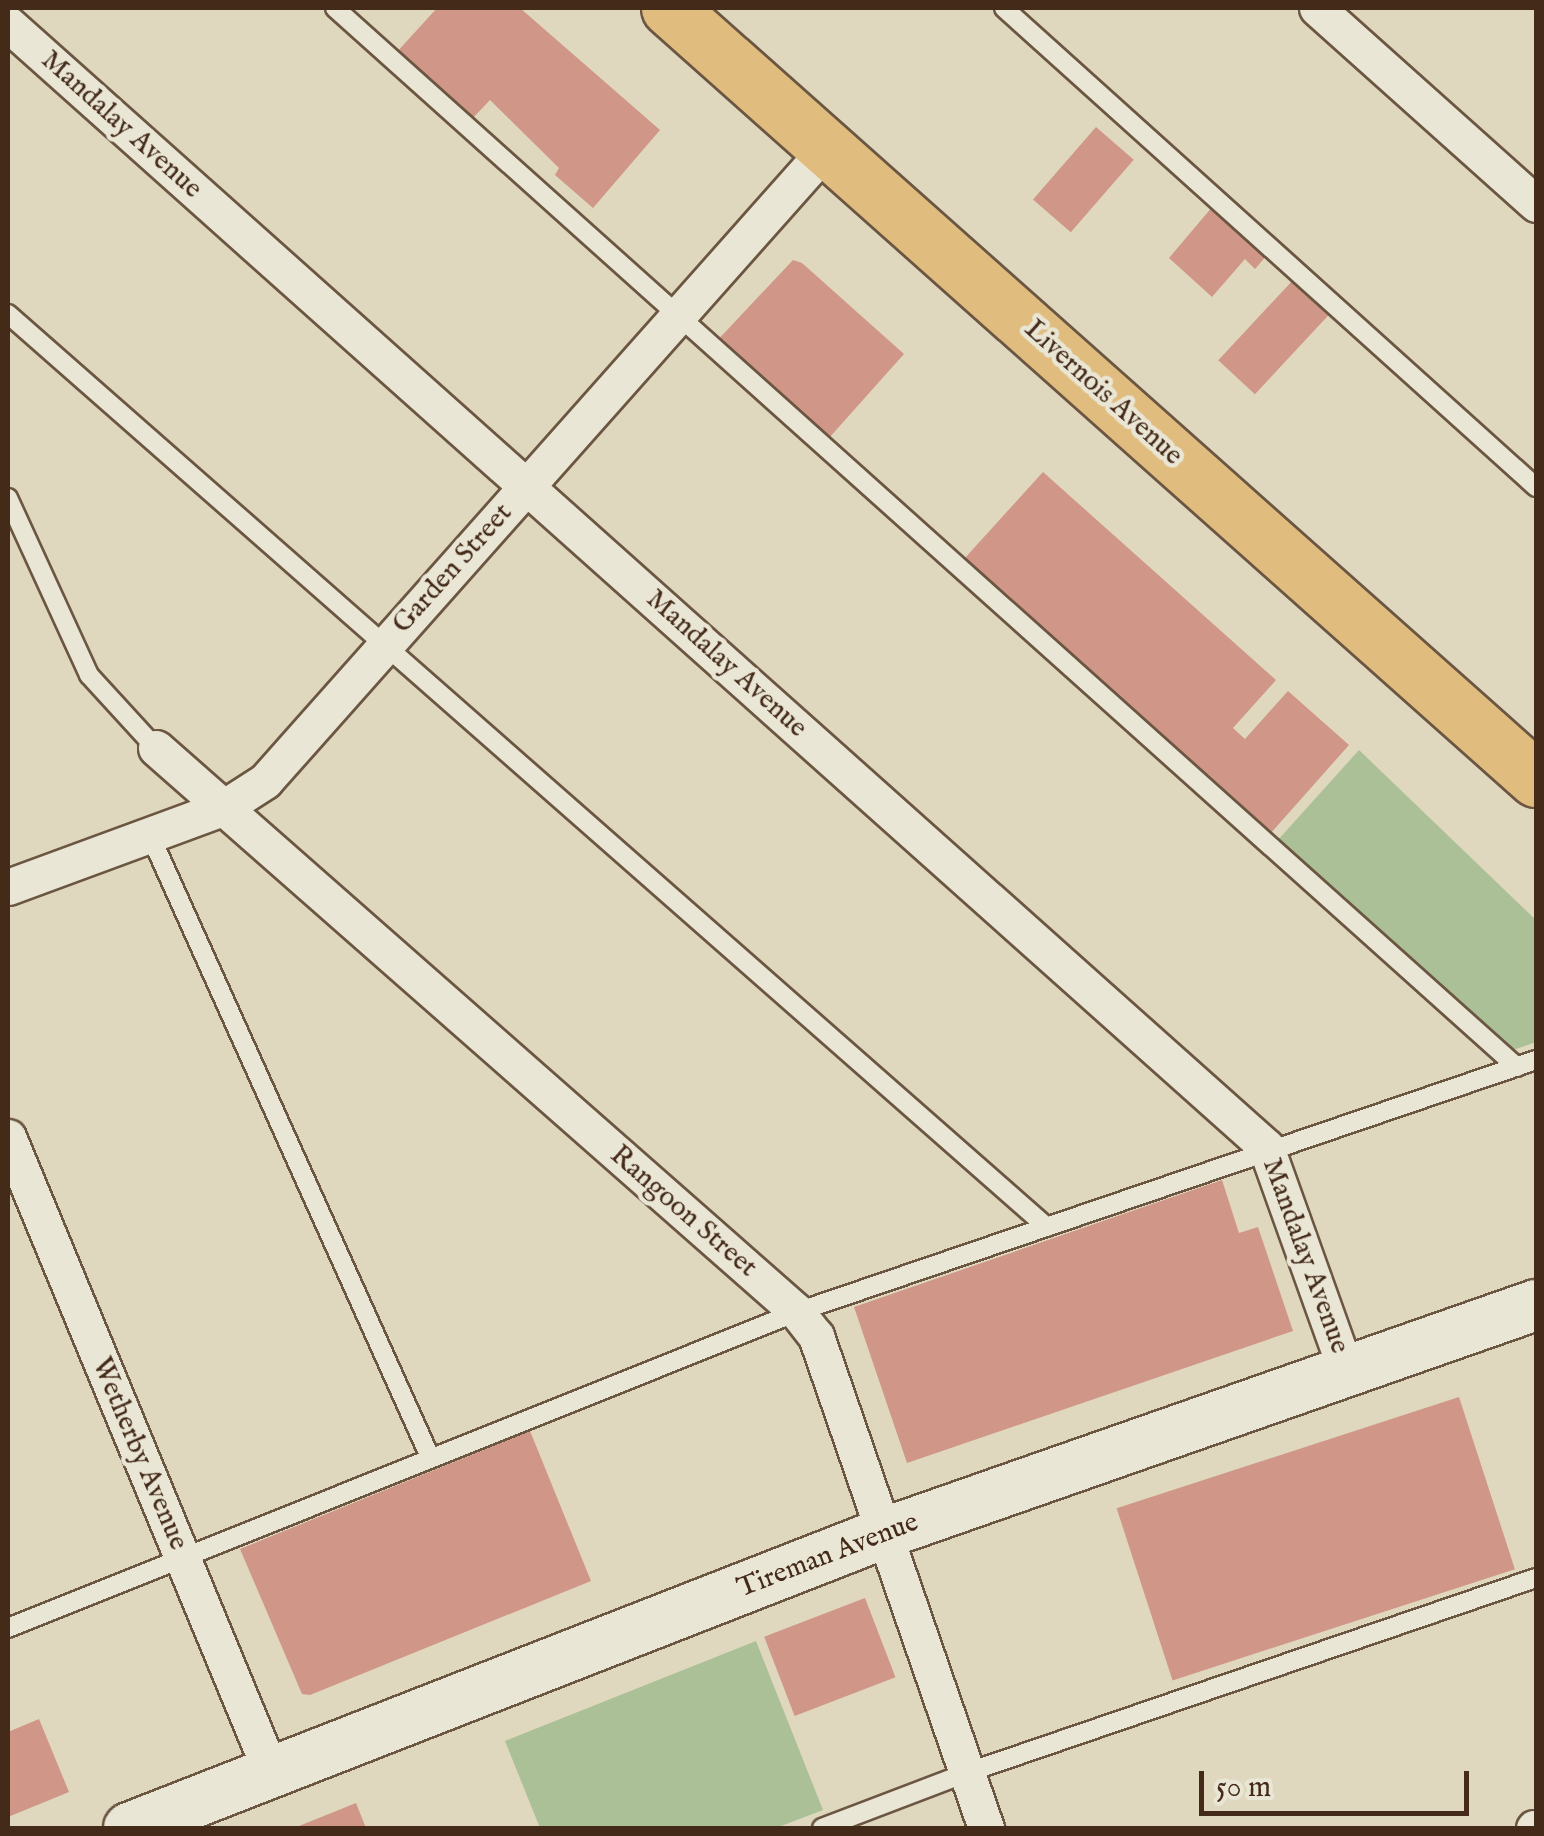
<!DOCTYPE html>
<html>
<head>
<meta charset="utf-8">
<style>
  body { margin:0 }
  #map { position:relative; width:1544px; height:1836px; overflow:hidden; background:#dfd8be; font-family:"IM FELL English",serif }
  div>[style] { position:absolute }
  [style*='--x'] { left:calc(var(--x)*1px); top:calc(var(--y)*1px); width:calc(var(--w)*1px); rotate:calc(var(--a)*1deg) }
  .green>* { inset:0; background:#abc096 }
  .building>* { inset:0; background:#d09687; transform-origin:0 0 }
  .roads { filter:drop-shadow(2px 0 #6b5642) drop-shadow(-2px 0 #6b5642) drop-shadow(0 2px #6b5642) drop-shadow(0 -2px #6b5642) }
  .lane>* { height:18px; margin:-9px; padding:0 9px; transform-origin:9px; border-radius:9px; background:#eae6d5 }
  .street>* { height:35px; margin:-17.5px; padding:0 17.5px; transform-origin:17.5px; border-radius:17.5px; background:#eae6d5 }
  .secondary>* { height:50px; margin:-25px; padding:0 25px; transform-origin:25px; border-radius:25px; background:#eae6d5 }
  .primary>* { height:55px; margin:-27.5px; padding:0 27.5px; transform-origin:27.5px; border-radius:27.5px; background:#e0bc7f }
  span { translate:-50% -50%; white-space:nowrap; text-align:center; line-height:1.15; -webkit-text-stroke:9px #eae6d5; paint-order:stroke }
  .street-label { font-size:28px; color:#442a19 }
  .frame { position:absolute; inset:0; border:10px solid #442a19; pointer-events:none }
  .scale { position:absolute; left:1199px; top:1771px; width:270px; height:45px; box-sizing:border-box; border:5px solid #442a19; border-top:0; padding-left:12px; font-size:30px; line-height:35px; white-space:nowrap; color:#442a19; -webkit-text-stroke:8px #eae6d5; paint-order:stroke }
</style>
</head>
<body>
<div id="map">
  <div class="green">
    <i style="clip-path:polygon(1359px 750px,1536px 920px,1536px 1042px,1513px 1050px,1277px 841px)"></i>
    <i style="clip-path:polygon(756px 1641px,823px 1810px,776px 1828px,540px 1828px,505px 1741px)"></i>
  </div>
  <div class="building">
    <i style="clip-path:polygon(437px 8px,520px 8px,660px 130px,593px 208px,555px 175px,559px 168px,490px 100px,471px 120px,396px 53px)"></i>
    <i style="left:1096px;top:127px;width:50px;height:96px;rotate:41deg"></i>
    <i style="clip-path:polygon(1213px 206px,1267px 255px,1255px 269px,1245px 259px,1212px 297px,1169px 258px)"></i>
    <i style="clip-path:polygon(793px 260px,802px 263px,904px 354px,829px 438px,714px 344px)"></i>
    <i style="left:1294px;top:279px;width:50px;height:111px;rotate:43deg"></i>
    <i style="clip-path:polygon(1043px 472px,1276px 680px,1233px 728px,1245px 739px,1288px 691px,1349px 745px,1270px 834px,964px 559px)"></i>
    <i style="clip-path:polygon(1222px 1180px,1239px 1233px,1258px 1227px,1293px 1331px,907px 1463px,854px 1307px)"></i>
    <i style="left:1459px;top:1397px;width:181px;height:360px;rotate:72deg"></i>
    <i style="clip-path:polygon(530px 1431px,591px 1581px,310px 1695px,302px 1694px,240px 1549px)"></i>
    <i style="left:865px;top:1598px;width:85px;height:108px;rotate:69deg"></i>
    <i style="clip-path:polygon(39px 1719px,69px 1792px,8px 1817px,8px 1732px)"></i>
    <i style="clip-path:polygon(356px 1803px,366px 1828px,294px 1828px)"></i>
  </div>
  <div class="roads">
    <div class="lane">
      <i style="--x:335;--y:8;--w:1587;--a:41.86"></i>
      <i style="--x:1004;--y:8;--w:716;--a:42"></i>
      <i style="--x:8;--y:314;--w:1383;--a:41.31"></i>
      <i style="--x:8;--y:498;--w:195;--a:65.4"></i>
      <i style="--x:89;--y:675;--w:99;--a:47.5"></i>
      <i style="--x:150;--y:835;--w:684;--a:65.76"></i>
      <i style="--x:8;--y:1628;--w:850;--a:-21.83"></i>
      <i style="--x:797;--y:1312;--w:781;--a:-18.83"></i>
      <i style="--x:822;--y:1828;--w:154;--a:-20.9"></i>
      <i style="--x:966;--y:1773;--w:602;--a:-18.89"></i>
    </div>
    <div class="street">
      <i style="--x:1317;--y:8;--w:294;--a:41.8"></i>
      <i style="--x:8;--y:24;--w:1686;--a:41.75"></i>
      <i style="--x:1266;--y:1147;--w:238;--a:70.3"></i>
      <i style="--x:156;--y:748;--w:854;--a:41.34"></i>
      <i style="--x:797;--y:1312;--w:31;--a:52"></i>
      <i style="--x:816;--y:1336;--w:521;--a:70.94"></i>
      <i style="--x:8;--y:887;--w:229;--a:-20.2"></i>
      <i style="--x:223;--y:808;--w:50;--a:-32.7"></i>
      <i style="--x:265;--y:781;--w:846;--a:-48.4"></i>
      <i style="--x:8;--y:1137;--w:687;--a:67.5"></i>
      <i style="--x:1534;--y:1828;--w:2;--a:0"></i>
    </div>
    <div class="secondary">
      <i style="--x:129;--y:1828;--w:808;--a:-21.33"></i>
      <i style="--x:882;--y:1534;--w:693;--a:-19.3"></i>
    </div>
    <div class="primary">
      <i style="--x:669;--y:8;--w:1160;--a:41.65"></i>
    </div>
  </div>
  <div class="street-label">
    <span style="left:121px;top:125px;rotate:42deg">Mandalay Avenue</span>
    <span style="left:1103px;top:393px;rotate:42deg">Livernois Avenue</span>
    <span style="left:453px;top:569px;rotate:-48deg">Garden Street</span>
    <span style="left:726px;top:664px;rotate:42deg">Mandalay Avenue</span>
    <span style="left:683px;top:1212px;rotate:41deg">Rangoon Street</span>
    <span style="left:1305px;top:1256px;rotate:70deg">Mandalay Avenue</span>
    <span style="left:139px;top:1454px;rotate:67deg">Wetherby Avenue</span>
    <span style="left:828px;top:1556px;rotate:-21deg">Tireman Avenue</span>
  </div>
  <div class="frame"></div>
  <div class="scale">50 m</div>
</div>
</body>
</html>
